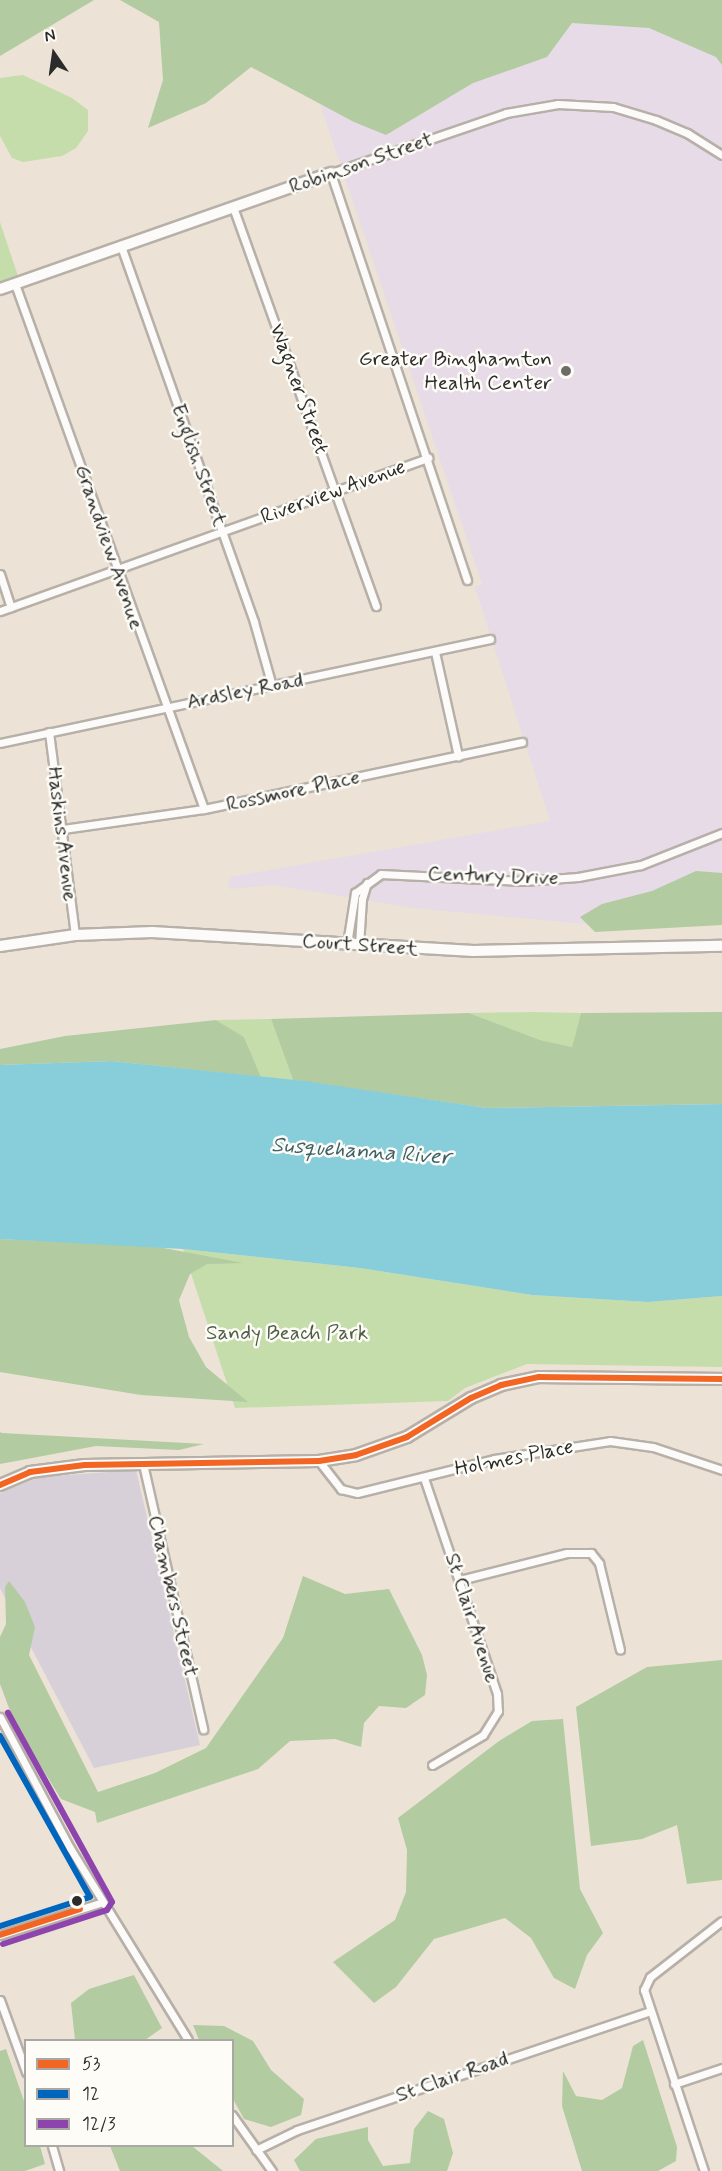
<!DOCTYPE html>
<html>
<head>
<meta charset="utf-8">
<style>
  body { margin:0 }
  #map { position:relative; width:722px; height:2171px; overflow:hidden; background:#ece3d6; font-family:Mynerve,sans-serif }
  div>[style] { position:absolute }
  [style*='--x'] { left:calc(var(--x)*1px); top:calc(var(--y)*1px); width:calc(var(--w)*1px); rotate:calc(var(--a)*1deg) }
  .built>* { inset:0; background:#e6dbe6 }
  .industrial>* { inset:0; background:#d7d0d8 }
  .green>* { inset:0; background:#c4ddab }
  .forest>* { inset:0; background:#b2cba0 }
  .water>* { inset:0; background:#88cdda }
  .roads { filter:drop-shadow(2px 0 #b6b0a8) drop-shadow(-2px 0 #b6b0a8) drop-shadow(0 2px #b6b0a8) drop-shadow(0 -2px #b6b0a8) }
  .street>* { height:7px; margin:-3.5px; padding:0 3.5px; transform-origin:3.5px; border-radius:3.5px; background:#fcfbf9 }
  .secondary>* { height:10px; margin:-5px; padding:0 5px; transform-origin:5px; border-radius:5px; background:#fcfbf9 }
  .primary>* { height:10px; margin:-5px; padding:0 5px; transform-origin:5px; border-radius:5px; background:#fcfbf9 }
  .bus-1>* { height:6px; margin:-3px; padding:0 3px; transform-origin:3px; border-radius:3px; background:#f26522 }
  .bus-2>* { height:6px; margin:-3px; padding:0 3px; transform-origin:3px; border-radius:3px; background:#0065bd }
  .bus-3>* { height:6px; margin:-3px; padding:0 3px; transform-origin:3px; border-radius:3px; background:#8e44ad }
  .dots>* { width:16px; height:16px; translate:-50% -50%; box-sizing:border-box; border:3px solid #fdfcf7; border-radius:50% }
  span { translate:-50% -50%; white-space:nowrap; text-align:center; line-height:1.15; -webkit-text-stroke:5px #fdfcf7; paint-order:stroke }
  .street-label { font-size:21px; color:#2b2b2b }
  .poi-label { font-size:21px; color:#2b2b2b }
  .right { translate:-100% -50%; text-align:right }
  .park-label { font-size:21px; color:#4f5f47 }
  .water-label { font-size:22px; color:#3c6169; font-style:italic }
  .legend { position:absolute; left:24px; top:2039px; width:210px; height:108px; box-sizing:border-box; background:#fdfcf7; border:2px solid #a9a8a5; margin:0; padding:8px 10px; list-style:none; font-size:18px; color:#2b2b2b }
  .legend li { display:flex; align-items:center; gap:12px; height:30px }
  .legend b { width:30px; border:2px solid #a9a8a5 }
  .north { position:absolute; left:24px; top:24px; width:60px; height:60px; -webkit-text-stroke:4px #fdfcf7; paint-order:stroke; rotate:347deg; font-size:16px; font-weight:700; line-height:24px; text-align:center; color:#2b2b2b }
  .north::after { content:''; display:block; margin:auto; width:21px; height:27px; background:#2b2b2b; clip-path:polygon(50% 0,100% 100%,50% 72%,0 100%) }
</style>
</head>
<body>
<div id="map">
  <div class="built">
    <i style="clip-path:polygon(285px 0,722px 0,722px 913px,586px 924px,413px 908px,273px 885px,229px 889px,229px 877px,550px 821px,475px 587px,482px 584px)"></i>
  </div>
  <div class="industrial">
    <i style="clip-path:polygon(136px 1470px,200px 1745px,94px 1768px,0 1588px,0 1493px,40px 1477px)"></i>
  </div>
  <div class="green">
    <i style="clip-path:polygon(23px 75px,72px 98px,88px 110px,88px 131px,76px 148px,62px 156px,23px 162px,12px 158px,0 136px,0 78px)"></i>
    <i style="clip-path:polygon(0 222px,20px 282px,0 289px)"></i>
    <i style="clip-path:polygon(532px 1012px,581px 1013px,572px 1047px,540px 1040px,469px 1013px)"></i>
    <i style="clip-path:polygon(271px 1019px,293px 1080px,261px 1077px,244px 1037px,216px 1020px)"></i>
    <i style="clip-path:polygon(183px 1249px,360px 1268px,532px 1295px,648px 1302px,722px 1296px,722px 1367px,527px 1364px,465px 1388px,448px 1401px,235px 1408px)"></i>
  </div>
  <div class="forest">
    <i style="clip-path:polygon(0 0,94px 0,0 56px)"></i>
    <i style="clip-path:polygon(120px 0,722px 0,722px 65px,716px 57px,649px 28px,572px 23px,547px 57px,473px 83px,386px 135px,354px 122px,251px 67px,206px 103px,148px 128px,163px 80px,159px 22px)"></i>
    <i style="clip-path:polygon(696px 871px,722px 873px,722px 925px,595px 932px,580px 917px,602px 904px,652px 891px)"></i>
    <i style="clip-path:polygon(722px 1012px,722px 1104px,487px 1108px,293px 1080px,271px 1019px,469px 1013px,540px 1040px,572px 1047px,581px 1013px)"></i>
    <i style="clip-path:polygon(216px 1020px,244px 1037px,261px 1077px,112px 1061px,0 1065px,0 1049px,65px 1036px)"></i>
    <i style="clip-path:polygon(0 1239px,153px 1246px,243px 1263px,207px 1264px,190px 1274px,179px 1300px,189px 1337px,206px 1367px,248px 1402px,141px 1395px,0 1372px)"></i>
    <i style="clip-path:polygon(0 1432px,2px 1433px,204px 1444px,179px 1450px,96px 1446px,0 1464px)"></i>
    <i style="clip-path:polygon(303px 1576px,345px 1594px,389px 1589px,422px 1655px,427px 1675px,425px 1695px,406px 1708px,379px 1706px,364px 1723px,361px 1747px,335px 1739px,290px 1741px,258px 1769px,97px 1823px,95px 1812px,61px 1799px,15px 1724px,0 1684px,0 1637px,6px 1624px,5px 1587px,9px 1581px,25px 1602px,35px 1627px,29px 1655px,98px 1792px,155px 1773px,206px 1748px,283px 1638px)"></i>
    <i style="clip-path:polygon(722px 1660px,722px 1880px,687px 1884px,677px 1825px,642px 1839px,591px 1846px,576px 1707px,647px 1667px)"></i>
    <i style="clip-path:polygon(563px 1719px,580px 1889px,603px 1933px,587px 1955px,575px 1989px,554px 1978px,531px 1938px,505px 1918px,434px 1939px,396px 1987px,374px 2003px,333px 1962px,395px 1920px,406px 1892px,407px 1850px,398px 1818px,499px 1741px,532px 1721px)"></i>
    <i style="clip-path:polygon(134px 1975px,162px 2028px,145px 2040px,75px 2040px,71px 2003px,89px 1989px)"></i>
    <i style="clip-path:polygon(193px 2025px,224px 2026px,253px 2041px,271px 2070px,304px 2099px,301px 2115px,271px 2127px,244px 2119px,233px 2099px,232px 2040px,199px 2040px)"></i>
    <i style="clip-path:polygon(643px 2040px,677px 2147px,676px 2161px,658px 2171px,582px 2171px,562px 2106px,563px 2071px,576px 2096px,602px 2100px,622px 2088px,633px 2046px)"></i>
    <i style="clip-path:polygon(6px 2049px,25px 2104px,26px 2146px,40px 2146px,45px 2164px,25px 2171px,0 2171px,0 2051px)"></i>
    <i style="clip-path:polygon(428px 2111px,444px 2119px,453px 2153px,447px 2171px,300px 2171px,294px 2160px,316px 2139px,368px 2127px,368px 2140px,383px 2166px,410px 2163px,414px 2129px)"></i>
    <i style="clip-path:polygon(110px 2146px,192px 2146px,223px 2171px,120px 2171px)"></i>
  </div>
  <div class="water">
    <i style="clip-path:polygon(112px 1061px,305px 1081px,487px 1108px,722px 1104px,722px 1296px,648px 1302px,532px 1295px,360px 1268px,183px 1249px,0 1239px,0 1065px)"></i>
  </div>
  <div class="roads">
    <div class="street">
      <i style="--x:233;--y:207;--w:424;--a:70.3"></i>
      <i style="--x:121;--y:246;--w:399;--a:70.5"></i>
      <i style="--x:254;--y:622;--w:66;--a:74.3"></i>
      <i style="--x:15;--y:284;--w:558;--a:70.2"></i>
      <i style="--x:0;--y:574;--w:35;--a:72"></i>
      <i style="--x:467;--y:580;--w:429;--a:-108.5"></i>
      <i style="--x:331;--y:173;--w:185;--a:-18.9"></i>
      <i style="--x:506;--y:113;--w:53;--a:-9.8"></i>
      <i style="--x:558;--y:104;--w:55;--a:3.1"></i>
      <i style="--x:613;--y:107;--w:45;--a:16.8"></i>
      <i style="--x:656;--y:120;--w:34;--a:23"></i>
      <i style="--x:687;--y:133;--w:41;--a:32.2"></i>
      <i style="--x:0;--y:611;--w:455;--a:-19.7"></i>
      <i style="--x:435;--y:652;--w:107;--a:77.5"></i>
      <i style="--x:49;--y:732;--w:205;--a:82.7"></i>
      <i style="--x:0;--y:743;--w:501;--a:-11.98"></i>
      <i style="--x:63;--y:829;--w:142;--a:-8.1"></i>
      <i style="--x:204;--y:809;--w:325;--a:-11.9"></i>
      <i style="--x:347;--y:944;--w:52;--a:-81.1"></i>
      <i style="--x:355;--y:893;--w:32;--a:-36"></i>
      <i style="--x:381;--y:874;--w:142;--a:2.8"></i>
      <i style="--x:523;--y:881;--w:55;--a:-4.2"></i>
      <i style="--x:578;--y:877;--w:64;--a:-10.8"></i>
      <i style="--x:641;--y:865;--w:87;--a:-21.6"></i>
      <i style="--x:359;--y:945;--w:46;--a:-86.3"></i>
      <i style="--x:362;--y:899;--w:17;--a:-73"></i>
      <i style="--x:319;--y:1461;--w:36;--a:52"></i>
      <i style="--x:341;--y:1489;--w:16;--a:14"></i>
      <i style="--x:357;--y:1493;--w:141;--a:-13.9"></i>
      <i style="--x:494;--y:1459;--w:117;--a:-8.8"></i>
      <i style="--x:610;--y:1441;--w:43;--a:7.9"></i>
      <i style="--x:653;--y:1447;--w:73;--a:18.4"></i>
      <i style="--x:143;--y:1464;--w:272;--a:77.2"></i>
      <i style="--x:424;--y:1478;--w:228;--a:71.3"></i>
      <i style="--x:497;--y:1694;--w:17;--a:87"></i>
      <i style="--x:498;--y:1711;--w:28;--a:122"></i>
      <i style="--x:483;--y:1735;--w:59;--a:149.5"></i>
      <i style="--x:460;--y:1580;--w:110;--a:-14.2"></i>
      <i style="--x:567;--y:1553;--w:24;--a:0"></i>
      <i style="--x:591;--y:1553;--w:13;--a:51"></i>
      <i style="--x:599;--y:1563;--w:89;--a:76.4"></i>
      <i style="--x:0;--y:1717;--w:149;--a:61.9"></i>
      <i style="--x:70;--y:1848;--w:225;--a:58.4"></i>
      <i style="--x:0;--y:1935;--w:108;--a:-17.8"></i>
      <i style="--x:0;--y:2000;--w:77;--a:70.1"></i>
      <i style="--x:674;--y:2084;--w:51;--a:-18.4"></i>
      <i style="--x:232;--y:2115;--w:69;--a:54.5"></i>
      <i style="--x:52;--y:2146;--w:26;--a:74"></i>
      <i style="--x:256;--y:2150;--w:46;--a:-26"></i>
      <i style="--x:297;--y:2130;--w:373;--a:-18.6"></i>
      <i style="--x:704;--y:2171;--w:191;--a:-108.3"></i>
      <i style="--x:644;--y:1990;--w:14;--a:-65"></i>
      <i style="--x:650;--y:1977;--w:91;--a:-37.9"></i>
    </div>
    <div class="secondary">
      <i style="--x:0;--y:289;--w:351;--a:-19.3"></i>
    </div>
    <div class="primary">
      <i style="--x:0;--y:946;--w:76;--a:-8.3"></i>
      <i style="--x:75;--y:935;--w:77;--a:-2.2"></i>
      <i style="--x:152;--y:932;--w:322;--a:3.4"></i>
      <i style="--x:473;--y:951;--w:249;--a:-1.2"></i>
      <i style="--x:0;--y:1485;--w:33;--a:-23"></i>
      <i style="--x:30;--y:1472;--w:55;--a:-7.3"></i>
      <i style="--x:85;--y:1465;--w:234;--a:-1"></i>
      <i style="--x:319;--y:1461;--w:37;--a:-9"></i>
      <i style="--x:356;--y:1455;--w:54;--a:-19.4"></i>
      <i style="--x:407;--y:1437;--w:75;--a:-31.4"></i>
      <i style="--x:471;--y:1398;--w:33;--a:-23"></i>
      <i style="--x:501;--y:1385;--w:39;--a:-12"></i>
      <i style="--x:539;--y:1377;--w:183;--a:0.6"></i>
    </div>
  </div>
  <div class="bus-1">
    <i style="--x:0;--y:1485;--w:33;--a:-23"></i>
    <i style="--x:30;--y:1472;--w:55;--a:-7.3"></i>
    <i style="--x:85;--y:1465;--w:234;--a:-1"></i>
    <i style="--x:319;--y:1461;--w:37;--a:-9"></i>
    <i style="--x:356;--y:1455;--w:54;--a:-19.4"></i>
    <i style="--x:407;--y:1437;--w:75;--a:-31.4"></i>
    <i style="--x:471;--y:1398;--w:33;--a:-23"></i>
    <i style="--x:501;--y:1385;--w:39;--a:-12"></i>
    <i style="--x:539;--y:1377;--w:183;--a:0.6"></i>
    <i style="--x:0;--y:1935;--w:84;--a:-18"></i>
  </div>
  <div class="bus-2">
    <i style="--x:0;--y:1736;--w:184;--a:60.8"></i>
    <i style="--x:90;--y:1897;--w:95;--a:162.1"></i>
  </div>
  <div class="bus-3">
    <i style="--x:3;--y:1944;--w:109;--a:-18.1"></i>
    <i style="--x:107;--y:1910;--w:9;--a:-58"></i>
    <i style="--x:112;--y:1902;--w:216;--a:-118.8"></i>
  </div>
  <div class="dots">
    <i style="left:566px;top:371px;background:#6f6b67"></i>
    <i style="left:77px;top:1901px;background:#2b2b2b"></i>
  </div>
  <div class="street-label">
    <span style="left:361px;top:163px;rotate:-19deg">Robinson Street</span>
    <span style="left:299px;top:389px;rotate:70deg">Wagner Street</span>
    <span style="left:199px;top:465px;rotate:70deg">English Street</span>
    <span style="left:333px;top:492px;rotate:-20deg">Riverview Avenue</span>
    <span style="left:109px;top:547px;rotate:71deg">Grandview Avenue</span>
    <span style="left:245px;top:691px;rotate:-11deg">Ardsley Road</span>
    <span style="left:293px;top:791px;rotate:-12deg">Rossmore Place</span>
    <span style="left:62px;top:834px;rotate:83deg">Haskins Avenue</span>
    <span style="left:493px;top:876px;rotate:2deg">Century Drive</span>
    <span style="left:360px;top:945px;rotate:4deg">Court Street</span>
    <span style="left:514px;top:1458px;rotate:-11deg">Holmes Place</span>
    <span style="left:173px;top:1596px;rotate:77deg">Chambers Street</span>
    <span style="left:472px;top:1618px;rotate:72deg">St Clair Avenue</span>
    <span style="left:452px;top:2077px;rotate:-19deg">St Clair Road</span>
  </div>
  <div class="poi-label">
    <span class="right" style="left:552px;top:371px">Greater Binghamton<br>Health Center</span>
  </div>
  <div class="park-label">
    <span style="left:287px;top:1333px">Sandy Beach Park</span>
  </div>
  <div class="water-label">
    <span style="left:361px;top:1152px;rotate:4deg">Susquehanna River</span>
  </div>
  <ul class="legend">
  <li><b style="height:8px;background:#f26522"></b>53</li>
  <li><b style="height:8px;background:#0065bd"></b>12</li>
  <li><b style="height:8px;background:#8e44ad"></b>12/3</li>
  </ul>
  <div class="north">N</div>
</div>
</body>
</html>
